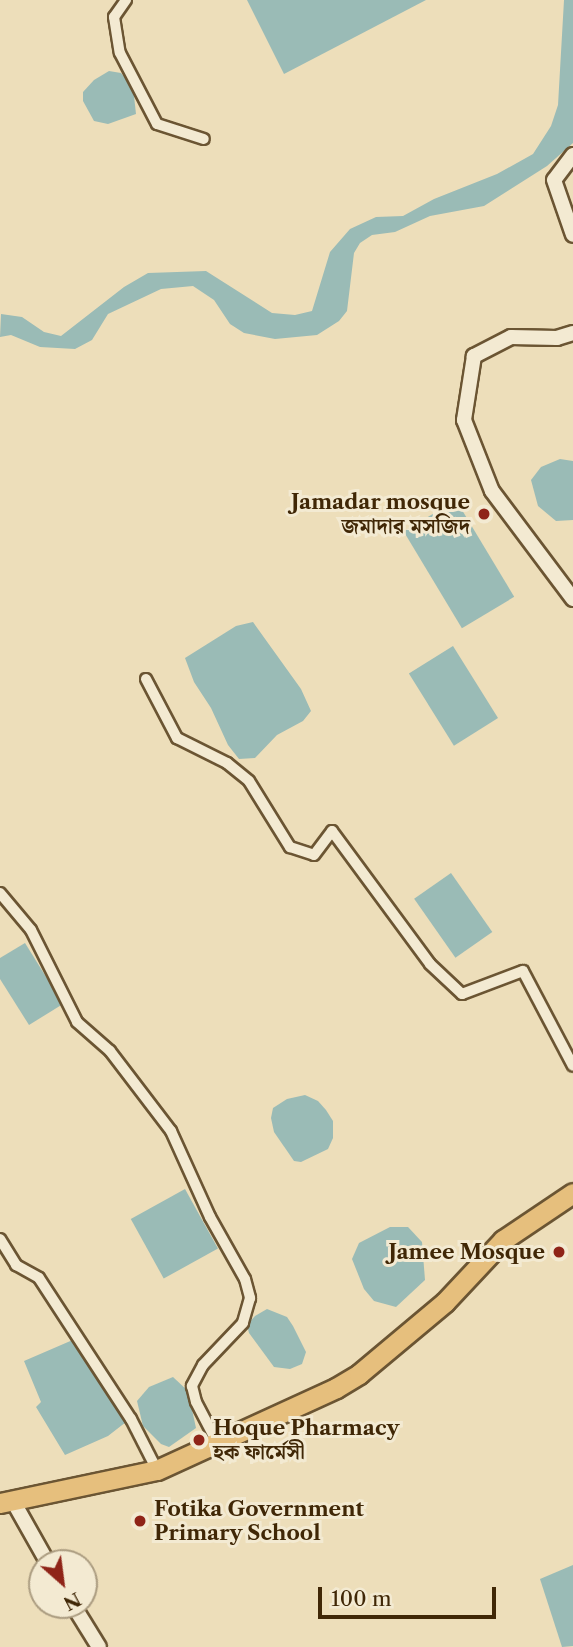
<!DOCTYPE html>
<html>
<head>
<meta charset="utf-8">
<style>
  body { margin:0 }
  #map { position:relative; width:573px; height:1647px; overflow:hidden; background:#eddeba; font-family:"Libre Caslon Text","Noto Serif Bengali",serif }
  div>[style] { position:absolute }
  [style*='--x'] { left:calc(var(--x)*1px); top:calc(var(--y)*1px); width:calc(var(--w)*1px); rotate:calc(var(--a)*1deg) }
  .water>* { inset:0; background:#9abbb6; transform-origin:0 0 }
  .roads { filter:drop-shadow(2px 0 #6b5533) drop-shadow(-2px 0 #6b5533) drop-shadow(0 2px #6b5533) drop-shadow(0 -2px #6b5533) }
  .street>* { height:10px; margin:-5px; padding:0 5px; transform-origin:5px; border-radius:5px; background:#f3ead2 }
  .secondary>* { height:14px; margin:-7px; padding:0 7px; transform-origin:7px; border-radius:7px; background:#f3ead2 }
  .highway>* { height:19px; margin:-9.5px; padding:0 9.5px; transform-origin:9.5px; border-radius:9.5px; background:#e6bf7d }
  .dots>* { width:19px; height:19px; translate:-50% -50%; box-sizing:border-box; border:4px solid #f3ead2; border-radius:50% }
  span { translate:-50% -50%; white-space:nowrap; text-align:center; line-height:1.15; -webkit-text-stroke:6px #f3ead2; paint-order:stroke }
  .poi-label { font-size:21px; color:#402706; font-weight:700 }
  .right { translate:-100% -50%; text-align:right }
  .left { translate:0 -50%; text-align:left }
  .north { position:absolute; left:28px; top:1549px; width:70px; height:70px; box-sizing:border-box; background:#f3ead2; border:2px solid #ab9c80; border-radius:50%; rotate:152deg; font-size:19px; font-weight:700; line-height:28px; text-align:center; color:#402706 }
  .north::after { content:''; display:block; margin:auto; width:24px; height:32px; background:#8f2418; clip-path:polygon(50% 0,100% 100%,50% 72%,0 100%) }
  .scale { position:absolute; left:318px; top:1587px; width:178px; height:32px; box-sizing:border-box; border:4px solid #402706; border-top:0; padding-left:9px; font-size:21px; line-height:24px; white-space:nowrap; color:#402706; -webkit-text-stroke:5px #f3ead2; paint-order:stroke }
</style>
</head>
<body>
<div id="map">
  <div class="water">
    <i style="clip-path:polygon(247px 0,426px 0,284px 74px)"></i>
    <i style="clip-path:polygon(564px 0,573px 0,573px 143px,547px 166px,484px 206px,430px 216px,395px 232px,372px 235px,360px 243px,354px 253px,347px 311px,339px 321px,317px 335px,275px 339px,244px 333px,230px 324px,214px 300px,193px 286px,161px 289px,108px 314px,92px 340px,75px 349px,40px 347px,11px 335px,0 337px,1px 314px,22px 317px,44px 332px,61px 336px,124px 287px,148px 273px,206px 271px,272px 313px,295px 315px,312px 311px,330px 252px,350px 229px,376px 217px,403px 216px,434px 199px,497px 174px,533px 154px,551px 126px,558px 105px)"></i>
    <i style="clip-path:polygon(109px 71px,121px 73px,133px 87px,136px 114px,108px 124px,94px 121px,83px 101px,83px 92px,94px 80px)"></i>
    <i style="clip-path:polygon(560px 459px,573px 461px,573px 520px,556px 521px,538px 506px,531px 480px,541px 467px)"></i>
    <i style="left:456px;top:500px;width:113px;height:61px;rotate:59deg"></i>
    <i style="clip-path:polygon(253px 622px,301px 689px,311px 711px,303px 721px,277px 735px,255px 758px,239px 759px,228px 745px,211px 708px,194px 682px,185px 658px,236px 626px)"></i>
    <i style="left:453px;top:646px;width:85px;height:52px;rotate:58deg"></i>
    <i style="left:451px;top:873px;width:72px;height:45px;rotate:55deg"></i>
    <i style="clip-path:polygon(25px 943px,63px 1004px,29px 1025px,0 979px,0 958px)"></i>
    <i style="clip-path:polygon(305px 1095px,318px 1101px,326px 1110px,333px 1121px,333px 1138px,328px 1149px,301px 1162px,294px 1161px,274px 1132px,271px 1118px,273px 1108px,287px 1099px)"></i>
    <i style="left:185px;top:1189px;width:68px;height:62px;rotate:61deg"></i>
    <i style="clip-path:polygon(390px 1227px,408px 1227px,422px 1242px,425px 1280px,396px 1307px,374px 1301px,364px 1289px,352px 1259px,359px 1243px)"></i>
    <i style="clip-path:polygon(267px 1309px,287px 1317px,293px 1326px,306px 1352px,302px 1364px,290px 1369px,274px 1367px,249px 1333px,247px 1325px,255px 1316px)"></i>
    <i style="clip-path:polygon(75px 1339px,126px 1422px,108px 1436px,65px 1455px,36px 1407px,41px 1402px,24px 1361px)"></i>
    <i style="clip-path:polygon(173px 1377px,188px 1391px,196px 1428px,169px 1447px,161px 1444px,143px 1426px,137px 1401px,149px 1387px)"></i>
    <i style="clip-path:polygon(573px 1565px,573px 1646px,562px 1647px,540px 1579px)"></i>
  </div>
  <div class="roads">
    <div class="street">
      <i style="--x:126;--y:0;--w:21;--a:125"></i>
      <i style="--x:114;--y:17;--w:36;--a:81"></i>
      <i style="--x:120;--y:53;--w:80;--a:62.5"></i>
      <i style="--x:157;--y:124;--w:49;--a:17.7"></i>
      <i style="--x:146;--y:679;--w:67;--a:62.3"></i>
      <i style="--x:177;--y:738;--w:56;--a:26.6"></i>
      <i style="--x:227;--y:763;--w:28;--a:39"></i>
      <i style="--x:249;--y:781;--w:78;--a:58.2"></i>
      <i style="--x:290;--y:847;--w:25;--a:18"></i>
      <i style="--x:314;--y:855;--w:30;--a:-53"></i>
      <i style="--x:332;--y:831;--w:165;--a:53.6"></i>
      <i style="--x:430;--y:964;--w:44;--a:43.2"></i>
      <i style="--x:462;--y:994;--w:65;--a:-20.7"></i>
      <i style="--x:523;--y:971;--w:107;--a:62.2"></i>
      <i style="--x:0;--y:893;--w:48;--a:50"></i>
      <i style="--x:31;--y:930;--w:103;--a:63.4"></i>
      <i style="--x:77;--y:1022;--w:44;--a:41.3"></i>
      <i style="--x:110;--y:1051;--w:101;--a:52.7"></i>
      <i style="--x:171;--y:1131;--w:94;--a:65.6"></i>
      <i style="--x:210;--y:1217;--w:71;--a:60.6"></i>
      <i style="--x:245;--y:1279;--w:20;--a:75"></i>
      <i style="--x:250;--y:1298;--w:26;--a:106"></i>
      <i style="--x:243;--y:1323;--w:58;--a:133.6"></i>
      <i style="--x:203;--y:1365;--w:24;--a:118"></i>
      <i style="--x:192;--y:1386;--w:16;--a:76"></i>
      <i style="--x:196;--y:1402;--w:47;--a:62.4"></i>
      <i style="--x:0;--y:1239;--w:31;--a:58"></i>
      <i style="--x:16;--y:1265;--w:26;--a:29"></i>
      <i style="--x:39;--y:1278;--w:168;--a:56.9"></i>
      <i style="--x:131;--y:1419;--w:57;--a:63"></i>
    </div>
    <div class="secondary">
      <i style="--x:573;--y:155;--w:31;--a:127"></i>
      <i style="--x:554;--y:180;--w:58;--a:70.9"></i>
      <i style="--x:573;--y:333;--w:17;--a:163"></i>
      <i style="--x:557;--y:338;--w:46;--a:-178.8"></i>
      <i style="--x:511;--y:337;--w:42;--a:152.8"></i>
      <i style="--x:474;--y:356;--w:65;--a:98.9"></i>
      <i style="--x:464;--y:420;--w:76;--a:68.5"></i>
      <i style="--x:492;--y:491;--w:135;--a:53.1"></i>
      <i style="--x:13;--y:1501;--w:71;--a:60.6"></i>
      <i style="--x:73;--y:1605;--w:49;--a:58.2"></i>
    </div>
    <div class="highway">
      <i style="--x:0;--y:1503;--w:160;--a:-11.9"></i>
      <i style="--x:157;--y:1470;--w:197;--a:-24.6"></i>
      <i style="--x:336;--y:1388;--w:27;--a:-31"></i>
      <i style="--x:359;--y:1374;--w:112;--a:-39.9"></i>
      <i style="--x:445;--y:1302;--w:85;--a:-46.9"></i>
      <i style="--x:503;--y:1240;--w:84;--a:-33.9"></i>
    </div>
  </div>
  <div class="dots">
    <i style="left:484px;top:514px;background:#8f2418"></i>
    <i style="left:559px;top:1252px;background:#8f2418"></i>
    <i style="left:199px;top:1440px;background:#8f2418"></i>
    <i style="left:140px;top:1521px;background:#8f2418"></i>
  </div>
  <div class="poi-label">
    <span class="right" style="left:470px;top:514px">Jamadar mosque<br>জমাদার মসজিদ</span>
    <span class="right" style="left:545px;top:1252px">Jamee Mosque</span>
    <span class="left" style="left:213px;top:1440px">Hoque Pharmacy<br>হক ফার্মেসী</span>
    <span class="left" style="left:154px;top:1521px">Fotika Government<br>Primary School</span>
  </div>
  <div class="north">N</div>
  <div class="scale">100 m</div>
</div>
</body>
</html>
